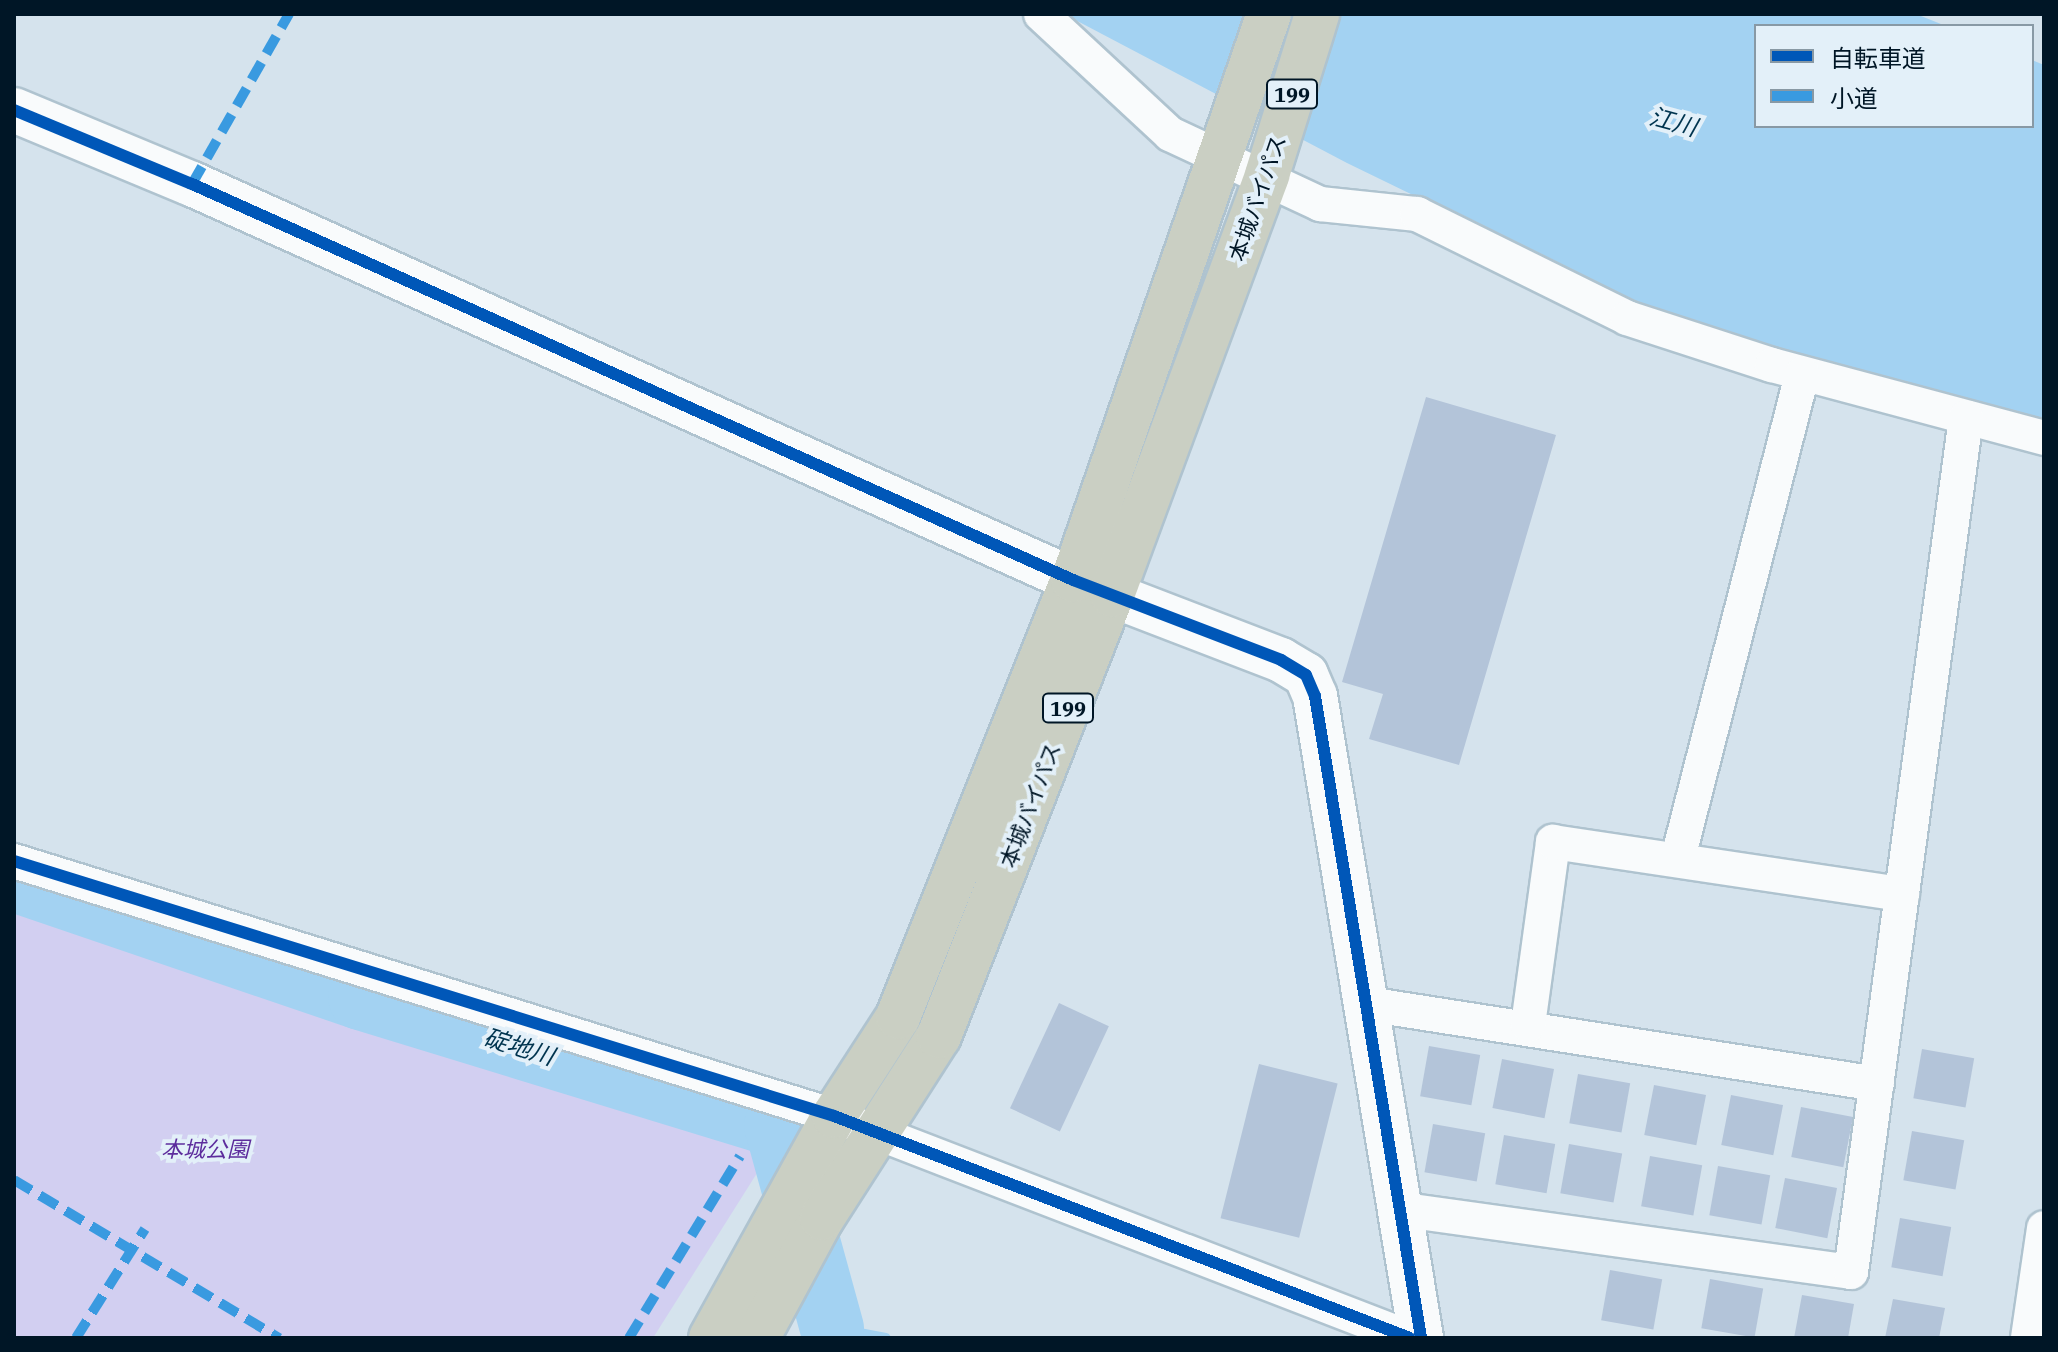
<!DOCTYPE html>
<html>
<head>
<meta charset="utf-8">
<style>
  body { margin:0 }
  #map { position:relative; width:2058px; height:1352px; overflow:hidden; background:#d5e3ed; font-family:"IBM Plex Serif","Noto Sans JP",serif }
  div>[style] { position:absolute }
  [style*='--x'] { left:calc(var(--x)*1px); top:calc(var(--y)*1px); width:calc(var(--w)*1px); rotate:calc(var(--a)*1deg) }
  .green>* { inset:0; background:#d2cff1 }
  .water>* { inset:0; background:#a3d2f2 }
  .stream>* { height:11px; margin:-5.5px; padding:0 5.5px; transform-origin:5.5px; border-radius:5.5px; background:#a3d2f2 }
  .river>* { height:64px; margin:-32px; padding:0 32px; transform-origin:32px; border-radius:32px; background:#a3d2f2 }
  .building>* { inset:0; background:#b3c4d9; transform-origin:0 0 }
  .roads { filter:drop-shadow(2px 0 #afc3cf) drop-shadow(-2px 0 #afc3cf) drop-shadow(0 2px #afc3cf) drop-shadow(0 -2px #afc3cf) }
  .street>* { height:34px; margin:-17px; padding:0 17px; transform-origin:17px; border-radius:17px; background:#f9fbfc }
  .secondary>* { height:44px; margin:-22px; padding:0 22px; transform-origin:22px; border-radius:22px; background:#f9fbfc }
  .highway>* { height:44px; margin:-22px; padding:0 22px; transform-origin:22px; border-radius:22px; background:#cacfc3 }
  .quiet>* { height:10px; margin-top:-5px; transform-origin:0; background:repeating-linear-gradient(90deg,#399ae0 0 20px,transparent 0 30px) }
  .cycleway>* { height:12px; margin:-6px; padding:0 6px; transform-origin:6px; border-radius:6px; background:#0057b8 }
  span { translate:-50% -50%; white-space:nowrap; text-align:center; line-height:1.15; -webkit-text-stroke:8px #e3f0f9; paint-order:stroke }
  .shield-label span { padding:2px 6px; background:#e3f0f9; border:2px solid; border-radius:6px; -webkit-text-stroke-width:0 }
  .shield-label { font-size:20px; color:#001626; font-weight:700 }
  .street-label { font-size:22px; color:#001626 }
  .park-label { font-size:22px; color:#5d2d9d; font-style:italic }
  .water-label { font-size:24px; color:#00344f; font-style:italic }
  .frame { position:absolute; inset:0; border:16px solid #001626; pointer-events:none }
  .legend { position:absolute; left:1754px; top:24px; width:280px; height:104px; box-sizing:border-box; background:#e3f0f9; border:2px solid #8899a5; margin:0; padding:10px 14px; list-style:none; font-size:24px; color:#001626 }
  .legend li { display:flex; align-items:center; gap:16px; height:40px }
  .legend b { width:40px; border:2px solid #8899a5 }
</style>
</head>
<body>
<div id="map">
  <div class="green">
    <i style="clip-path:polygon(14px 887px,757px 1129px,771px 1151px,653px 1338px,14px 1338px)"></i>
  </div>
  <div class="water">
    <i style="clip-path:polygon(1064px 14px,1916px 14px,1946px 26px,1756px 26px,1756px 126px,2032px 126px,2032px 60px,2044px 65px,2044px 420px,1666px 318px,1347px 163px)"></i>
  </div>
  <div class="stream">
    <i style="--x:832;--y:1328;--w:54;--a:10.7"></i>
  </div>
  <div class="river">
    <i style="--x:14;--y:880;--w:366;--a:18.8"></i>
    <i style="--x:360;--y:998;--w:435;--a:17"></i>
    <i style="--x:776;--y:1125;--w:211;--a:74.6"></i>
  </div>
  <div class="building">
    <i style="clip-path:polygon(1426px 397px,1556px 435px,1459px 765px,1369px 739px,1383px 694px,1342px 682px)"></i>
    <i style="left:1059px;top:1003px;width:55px;height:116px;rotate:25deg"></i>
    <i style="left:1429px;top:1046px;width:52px;height:51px;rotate:10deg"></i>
    <i style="left:1922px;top:1049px;width:53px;height:50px;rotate:10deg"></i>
    <i style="left:1502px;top:1059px;width:53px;height:50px;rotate:11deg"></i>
    <i style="left:1259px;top:1064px;width:81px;height:159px;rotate:14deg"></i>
    <i style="left:1578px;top:1074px;width:53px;height:50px;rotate:10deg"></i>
    <i style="left:1654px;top:1085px;width:53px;height:51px;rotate:11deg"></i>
    <i style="left:1731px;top:1095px;width:53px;height:51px;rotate:11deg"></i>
    <i style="left:1801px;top:1107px;width:53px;height:51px;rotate:11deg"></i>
    <i style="left:1433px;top:1124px;width:53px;height:49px;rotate:10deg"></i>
    <i style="left:1912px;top:1131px;width:53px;height:50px;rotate:10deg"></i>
    <i style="left:1504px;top:1135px;width:52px;height:50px;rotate:10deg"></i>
    <i style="left:1569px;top:1144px;width:54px;height:50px;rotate:10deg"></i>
    <i style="left:1650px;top:1156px;width:53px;height:51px;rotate:10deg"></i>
    <i style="left:1718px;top:1166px;width:53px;height:50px;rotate:10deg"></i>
    <i style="left:1785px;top:1178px;width:53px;height:51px;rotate:11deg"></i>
    <i style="left:1900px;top:1218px;width:52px;height:50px;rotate:10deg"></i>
    <i style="left:1610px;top:1270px;width:53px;height:51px;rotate:10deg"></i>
    <i style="left:1710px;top:1279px;width:54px;height:50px;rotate:10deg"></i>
    <i style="clip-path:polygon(1802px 1295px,1854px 1304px,1848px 1338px,1794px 1338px)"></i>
    <i style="clip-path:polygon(1893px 1299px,1945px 1308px,1939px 1338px,1885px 1338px)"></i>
  </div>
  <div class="roads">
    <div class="street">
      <i style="--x:1041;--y:14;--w:176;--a:42.9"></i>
      <i style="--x:1170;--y:134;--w:166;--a:25"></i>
      <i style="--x:1320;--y:204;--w:98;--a:5.9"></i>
      <i style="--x:1417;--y:214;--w:234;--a:26.3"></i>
      <i style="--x:1627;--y:318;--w:152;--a:18"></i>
      <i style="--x:1772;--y:365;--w:282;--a:15"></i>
      <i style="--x:1678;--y:858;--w:500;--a:-75.6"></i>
      <i style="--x:14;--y:861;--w:859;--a:17.27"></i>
      <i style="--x:834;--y:1116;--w:617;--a:21.08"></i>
      <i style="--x:1367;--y:1004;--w:516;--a:8.91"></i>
      <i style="--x:1528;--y:1025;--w:185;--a:-82.2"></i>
      <i style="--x:1553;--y:842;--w:353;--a:8.5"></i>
      <i style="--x:1397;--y:1209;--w:458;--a:7.9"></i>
      <i style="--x:1851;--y:1272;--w:862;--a:-82.33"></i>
      <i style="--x:2028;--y:1338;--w:111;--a:-81.7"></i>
    </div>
    <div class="secondary">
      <i style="--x:14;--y:110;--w:193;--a:22.6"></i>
      <i style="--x:192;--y:184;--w:966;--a:24.2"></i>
      <i style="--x:1073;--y:580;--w:223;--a:21"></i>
      <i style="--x:1281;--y:660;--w:29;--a:31"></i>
      <i style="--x:1306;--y:675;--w:23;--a:67"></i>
      <i style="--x:1315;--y:696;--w:651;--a:80.62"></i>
    </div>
    <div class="highway">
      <i style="--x:711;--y:1338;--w:254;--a:-61"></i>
      <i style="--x:834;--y:1116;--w:118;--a:-57.1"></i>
      <i style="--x:898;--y:1017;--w:471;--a:-68.2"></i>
      <i style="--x:1073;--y:580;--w:599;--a:-70.9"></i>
      <i style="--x:757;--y:1338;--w:136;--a:-61.6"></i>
      <i style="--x:822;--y:1218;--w:216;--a:-57.3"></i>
      <i style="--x:939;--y:1036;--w:474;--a:-68.6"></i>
      <i style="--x:1112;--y:595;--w:448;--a:-69.7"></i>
      <i style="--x:1267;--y:175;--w:169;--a:-72.7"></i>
    </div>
  </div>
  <div class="quiet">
    <i style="--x:192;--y:184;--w:196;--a:-60.3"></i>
    <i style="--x:14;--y:1180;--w:309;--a:30.8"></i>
    <i style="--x:76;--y:1338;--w:129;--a:-57.7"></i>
    <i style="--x:629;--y:1338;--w:213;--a:-58.6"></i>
  </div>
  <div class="cycleway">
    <i style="--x:14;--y:110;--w:193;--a:22.6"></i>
    <i style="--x:192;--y:184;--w:966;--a:24.2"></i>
    <i style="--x:1073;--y:580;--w:223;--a:21"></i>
    <i style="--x:1281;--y:660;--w:29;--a:31"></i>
    <i style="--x:1306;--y:675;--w:23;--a:67"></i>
    <i style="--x:1315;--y:696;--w:651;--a:80.62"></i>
    <i style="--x:14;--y:861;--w:859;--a:17.27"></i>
    <i style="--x:834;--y:1116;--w:617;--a:21.08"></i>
  </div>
  <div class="shield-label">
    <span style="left:1292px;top:94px">199</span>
    <span style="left:1068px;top:708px">199</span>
  </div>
  <div class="street-label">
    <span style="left:1257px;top:198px;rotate:-71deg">本城バイパス</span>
    <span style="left:1030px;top:805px;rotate:-69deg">本城バイパス</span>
  </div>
  <div class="park-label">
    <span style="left:205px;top:1149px">本城公園</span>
  </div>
  <div class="water-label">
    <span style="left:1673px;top:122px;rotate:15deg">江川</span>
    <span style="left:519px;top:1047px;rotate:17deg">碇地川</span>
  </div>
  <div class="frame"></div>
  <ul class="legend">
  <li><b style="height:10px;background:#0057b8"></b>自転車道</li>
  <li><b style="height:10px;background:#399ae0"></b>小道</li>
  </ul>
</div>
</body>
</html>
